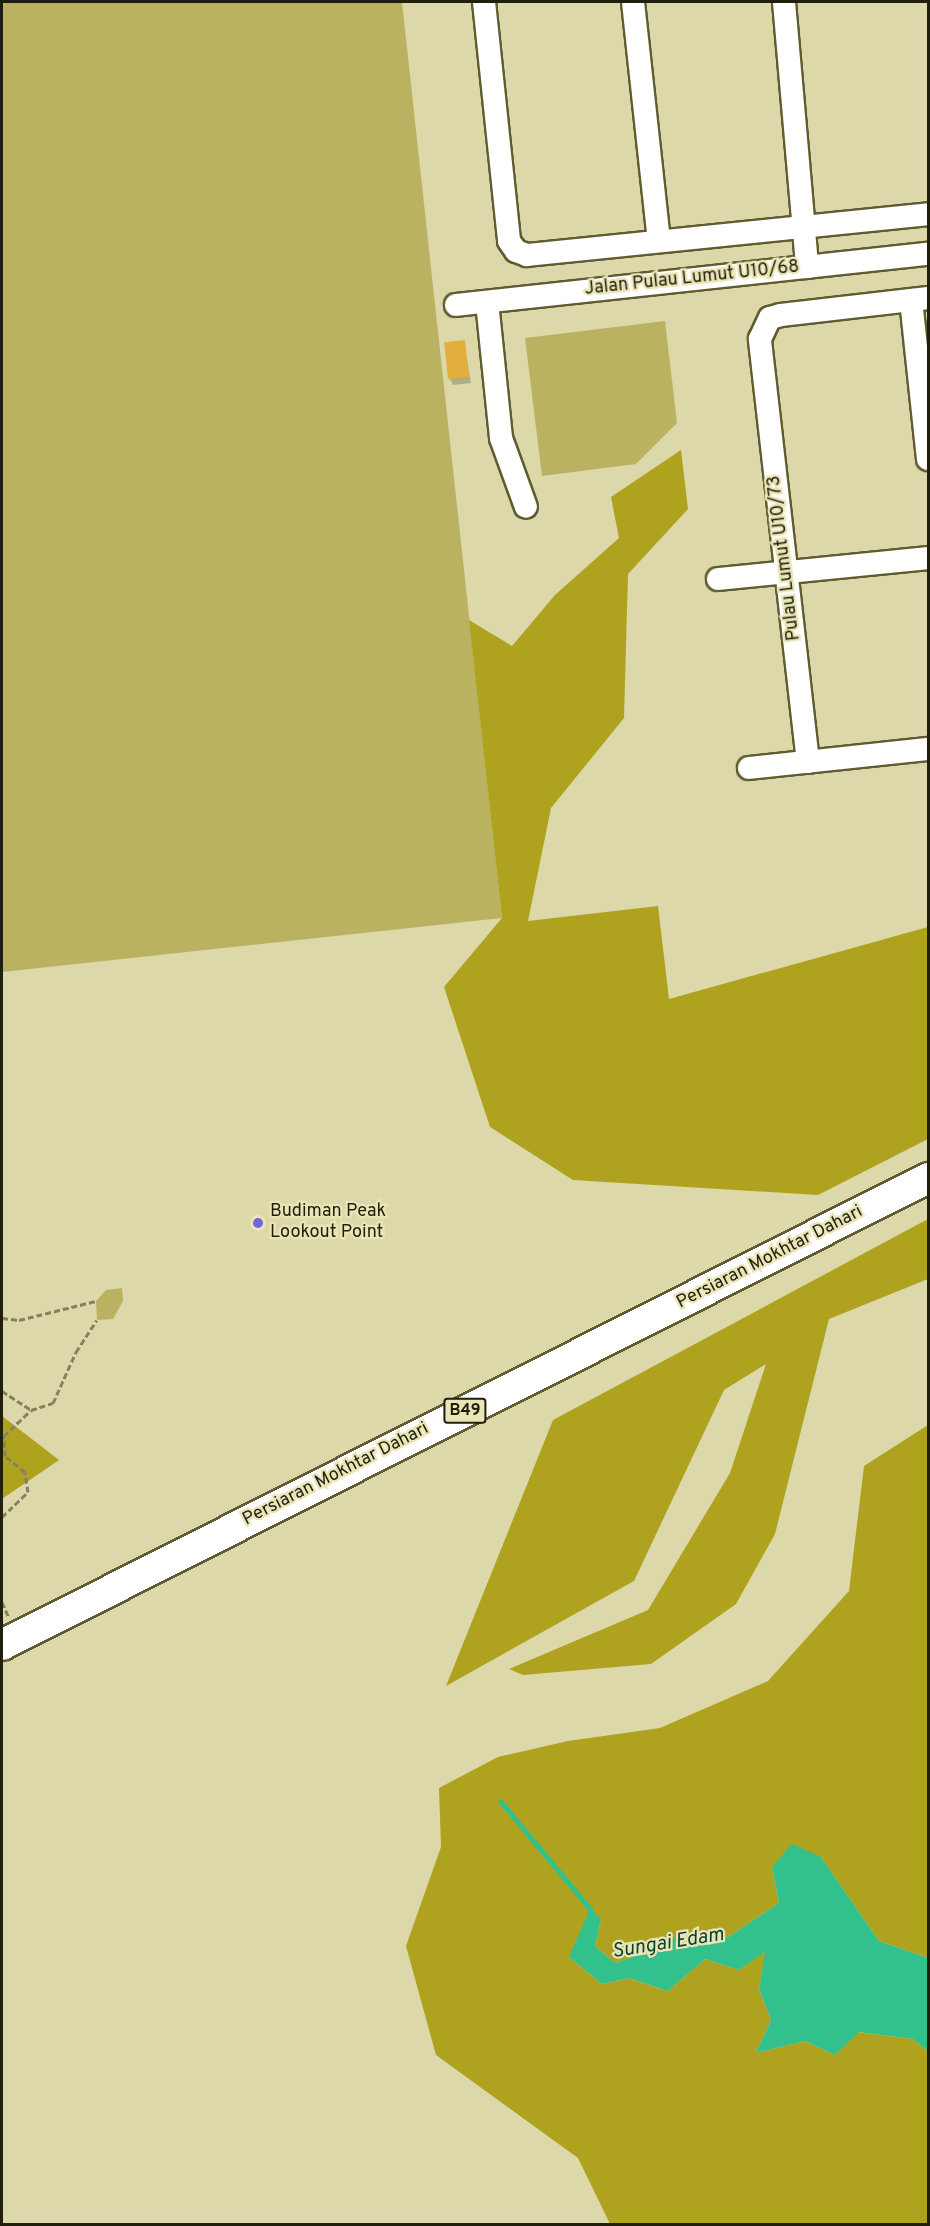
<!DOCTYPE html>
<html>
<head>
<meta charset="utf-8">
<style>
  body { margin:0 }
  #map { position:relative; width:930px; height:2226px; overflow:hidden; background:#dcd8a9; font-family:Overpass,sans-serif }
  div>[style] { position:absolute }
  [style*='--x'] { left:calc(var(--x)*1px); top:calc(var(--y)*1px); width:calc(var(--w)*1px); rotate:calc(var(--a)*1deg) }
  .green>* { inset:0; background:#bab260 }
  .forest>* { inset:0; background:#aea21e }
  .water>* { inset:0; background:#32c08c }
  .shadow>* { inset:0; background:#0003 }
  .stream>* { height:5px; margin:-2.5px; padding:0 2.5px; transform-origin:2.5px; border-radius:2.5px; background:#32c08c }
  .building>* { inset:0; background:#e3af3c; transform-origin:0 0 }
  .path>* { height:3px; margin-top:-1.5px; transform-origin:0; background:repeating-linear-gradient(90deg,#848160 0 6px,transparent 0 9px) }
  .roads { filter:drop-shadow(2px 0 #605b30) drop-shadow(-2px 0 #605b30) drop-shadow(0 2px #605b30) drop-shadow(0 -2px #605b30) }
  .minor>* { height:22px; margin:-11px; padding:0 11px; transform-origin:11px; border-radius:11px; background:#fff }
  .major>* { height:30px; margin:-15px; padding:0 15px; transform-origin:15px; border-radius:15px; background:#fff }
  .dots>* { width:16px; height:16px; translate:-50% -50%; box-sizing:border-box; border:3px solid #e9e5b6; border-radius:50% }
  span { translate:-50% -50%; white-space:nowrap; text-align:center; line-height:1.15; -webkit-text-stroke:4.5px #e9e5b6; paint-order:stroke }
  .shield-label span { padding:2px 4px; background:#e9e5b6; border:2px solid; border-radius:4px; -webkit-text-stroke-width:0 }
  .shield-label { font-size:16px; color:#201e0c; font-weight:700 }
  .street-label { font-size:18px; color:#201e0c }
  .poi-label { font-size:18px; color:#201e0c }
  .left { translate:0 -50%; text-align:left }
  .water-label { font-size:20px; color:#06412d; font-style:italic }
  .frame { position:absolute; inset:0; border:3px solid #201e0c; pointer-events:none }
</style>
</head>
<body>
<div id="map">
  <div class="green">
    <i style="clip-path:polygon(2px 2px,402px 2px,502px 918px,2px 972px)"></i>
    <i style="clip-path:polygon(665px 321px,677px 423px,636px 464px,542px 476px,525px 338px)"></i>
    <i style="clip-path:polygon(122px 1288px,123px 1301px,113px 1319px,97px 1320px,96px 1301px,106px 1290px)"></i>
  </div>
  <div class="forest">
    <i style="clip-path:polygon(681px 450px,688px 509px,628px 574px,624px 718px,551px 808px,528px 921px,658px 906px,669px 999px,928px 927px,928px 1139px,818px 1195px,573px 1180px,490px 1127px,444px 987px,502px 918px,469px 620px,512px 646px,555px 595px,619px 538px,611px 497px)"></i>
    <i style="clip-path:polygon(928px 1219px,928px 1279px,829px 1319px,775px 1534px,736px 1604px,651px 1664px,523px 1675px,509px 1669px,648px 1610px,730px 1473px,766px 1364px,724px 1390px,634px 1581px,446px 1686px,553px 1420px)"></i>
    <i style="clip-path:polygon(2px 1416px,59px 1460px,2px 1499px)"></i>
    <i style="clip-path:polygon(928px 1425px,928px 1958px,879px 1941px,821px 1857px,772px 1867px,779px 1903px,727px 1938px,662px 1938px,649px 1951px,615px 1963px,595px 1946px,601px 1919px,569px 1957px,602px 1984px,629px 1978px,668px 1991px,705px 1959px,739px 1970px,766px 1951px,759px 1989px,771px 2020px,756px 2053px,805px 2041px,835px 2055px,858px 2032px,913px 2039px,928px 2051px,928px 2224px,610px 2224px,578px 2158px,436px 2055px,406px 1946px,441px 1847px,439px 1788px,498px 1757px,568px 1741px,660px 1728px,768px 1681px,849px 1591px,864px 1466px)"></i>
  </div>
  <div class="water">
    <i style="clip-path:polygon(792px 1844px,821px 1857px,879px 1941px,928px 1958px,928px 2051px,913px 2039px,859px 2032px,835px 2055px,805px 2041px,756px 2053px,771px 2020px,759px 1989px,765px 1952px,739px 1970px,705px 1959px,668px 1991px,629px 1978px,602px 1984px,569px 1957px,590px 1909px,601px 1919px,595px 1946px,615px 1963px,649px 1951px,662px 1938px,727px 1938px,779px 1903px,772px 1867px)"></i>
  </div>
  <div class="shadow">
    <i style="clip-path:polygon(464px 342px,471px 383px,453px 385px,450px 379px)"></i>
  </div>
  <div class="stream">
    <i style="--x:501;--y:1802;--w:139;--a:50.2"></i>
    <i style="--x:590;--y:1909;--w:6;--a:99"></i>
  </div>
  <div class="building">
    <i style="left:465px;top:340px;width:37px;height:21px;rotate:84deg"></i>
  </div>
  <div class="path">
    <i style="--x:2;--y:1318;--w:17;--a:7"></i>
    <i style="--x:19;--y:1320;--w:79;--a:-13.9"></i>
    <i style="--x:2;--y:1391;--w:35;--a:33"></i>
    <i style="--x:31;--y:1410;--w:23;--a:-18"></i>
    <i style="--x:53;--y:1403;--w:56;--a:-65.7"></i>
    <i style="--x:76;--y:1352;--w:38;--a:-57"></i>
    <i style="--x:2;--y:1517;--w:36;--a:-44"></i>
    <i style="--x:28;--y:1492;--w:20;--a:-99"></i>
    <i style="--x:25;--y:1472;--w:26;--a:-141"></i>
    <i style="--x:5;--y:1456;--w:20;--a:-93"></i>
    <i style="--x:4;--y:1436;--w:37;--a:-44"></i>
    <i style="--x:2;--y:1602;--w:17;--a:66"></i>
  </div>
  <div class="roads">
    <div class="minor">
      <i style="--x:484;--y:2;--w:240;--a:84"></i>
      <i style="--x:509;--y:241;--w:12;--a:55"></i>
      <i style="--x:516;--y:251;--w:12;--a:20"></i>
      <i style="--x:527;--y:255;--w:403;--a:-5.8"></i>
      <i style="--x:633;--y:2;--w:240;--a:83.8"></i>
      <i style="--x:784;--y:2;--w:266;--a:85"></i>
      <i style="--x:911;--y:300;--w:160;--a:83.9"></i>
      <i style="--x:487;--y:302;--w:137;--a:84.1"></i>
      <i style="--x:501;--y:438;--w:73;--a:70.1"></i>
      <i style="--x:456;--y:305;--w:475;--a:-6.2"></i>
      <i style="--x:718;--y:579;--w:211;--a:-5.7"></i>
      <i style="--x:808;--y:762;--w:426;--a:-96.5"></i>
      <i style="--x:760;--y:339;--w:23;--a:-65"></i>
      <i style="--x:770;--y:318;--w:11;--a:-15"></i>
      <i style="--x:781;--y:315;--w:148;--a:-6.6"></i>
      <i style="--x:749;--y:768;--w:180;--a:-6.1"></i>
    </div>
    <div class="major">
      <i style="--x:2;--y:1645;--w:1037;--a:-26.76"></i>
    </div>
  </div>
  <div class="dots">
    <i style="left:258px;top:1223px;background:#7266e0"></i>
  </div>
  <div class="shield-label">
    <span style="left:465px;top:1411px">B49</span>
  </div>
  <div class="street-label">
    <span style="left:692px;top:279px;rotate:-6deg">Jalan Pulau Lumut U10/68</span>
    <span style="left:785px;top:558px;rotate:-97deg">Pulau Lumut U10/73</span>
    <span style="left:770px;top:1258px;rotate:-27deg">Persiaran Mokhtar Dahari</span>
    <span style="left:336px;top:1475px;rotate:-27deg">Persiaran Mokhtar Dahari</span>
  </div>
  <div class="poi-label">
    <span class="left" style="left:270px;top:1223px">Budiman Peak<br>Lookout Point</span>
  </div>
  <div class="water-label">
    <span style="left:668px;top:1944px;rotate:-9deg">Sungai Edam</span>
  </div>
  <div class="frame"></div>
</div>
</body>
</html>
